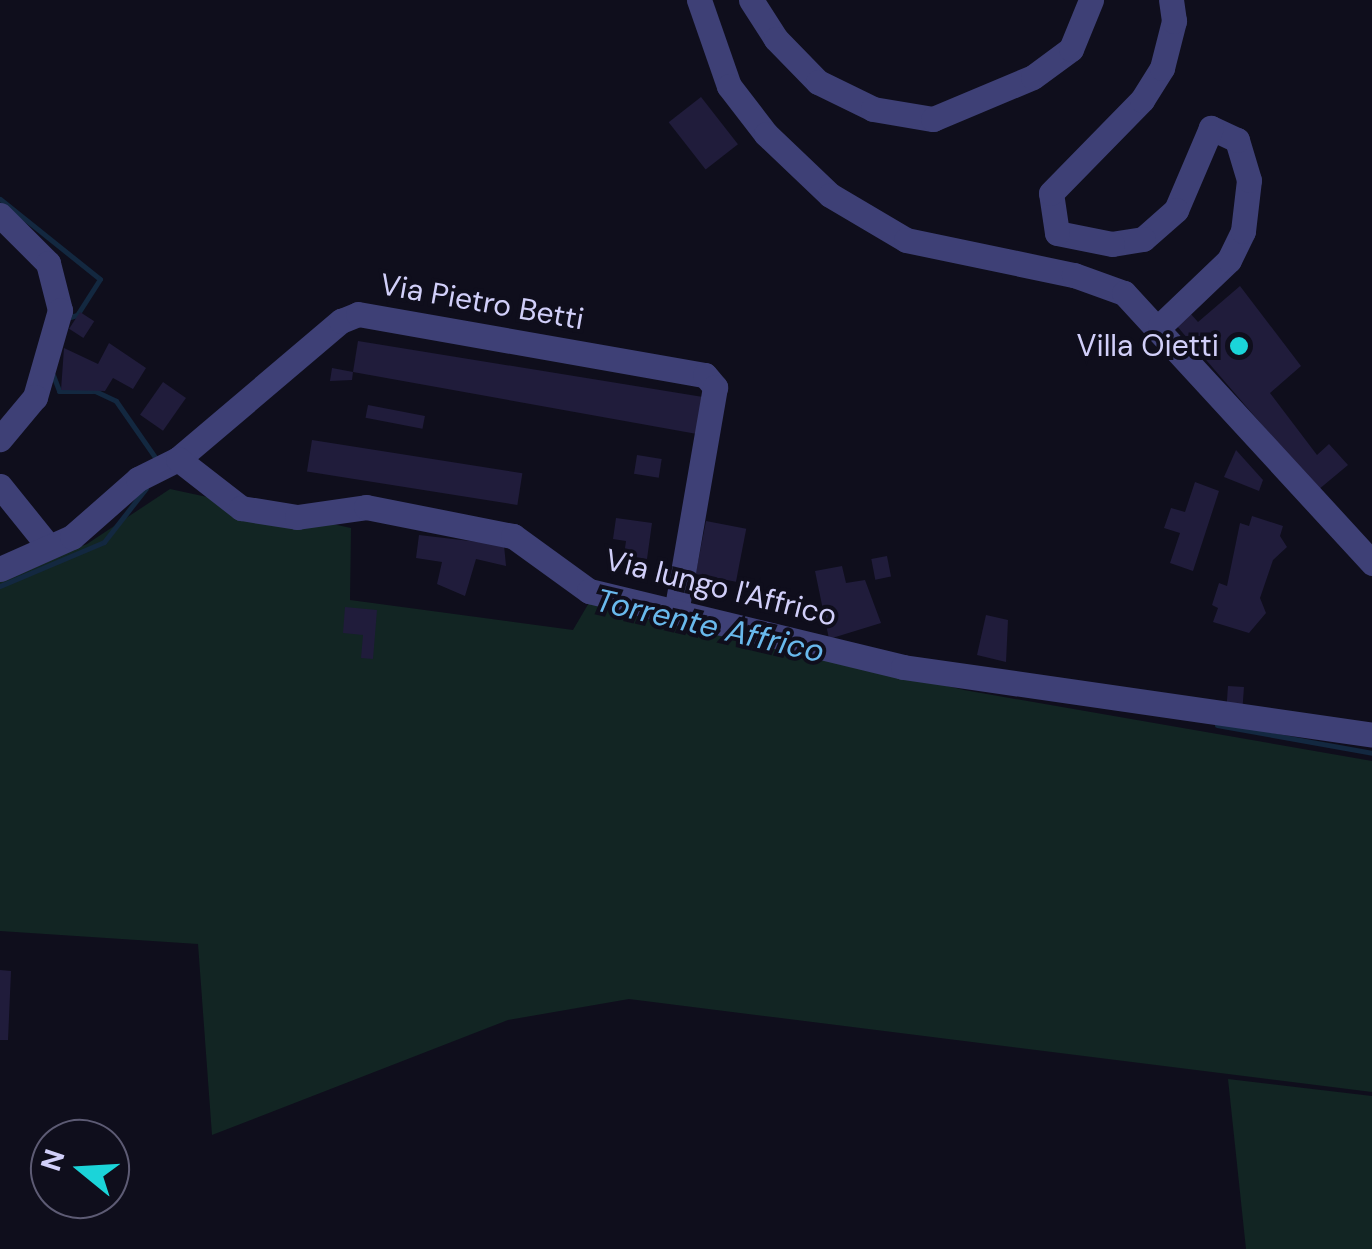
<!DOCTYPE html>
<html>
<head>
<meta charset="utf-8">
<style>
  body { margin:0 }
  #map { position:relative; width:1372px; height:1249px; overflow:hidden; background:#0f0e1c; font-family:"DM Sans",sans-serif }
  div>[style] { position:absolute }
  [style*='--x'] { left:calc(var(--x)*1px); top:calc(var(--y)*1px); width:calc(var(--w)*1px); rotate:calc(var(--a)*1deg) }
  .green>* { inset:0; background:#122523 }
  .stream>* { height:5px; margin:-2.5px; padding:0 2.5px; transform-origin:2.5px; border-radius:2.5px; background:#132840 }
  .building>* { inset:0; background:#201c3b; transform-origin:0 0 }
  .minor>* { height:25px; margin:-12.5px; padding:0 12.5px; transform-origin:12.5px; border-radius:12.5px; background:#3e4076 }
  .dots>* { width:28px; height:28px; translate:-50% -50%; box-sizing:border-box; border:5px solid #0f0e1c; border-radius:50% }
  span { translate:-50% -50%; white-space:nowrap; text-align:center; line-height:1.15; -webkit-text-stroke:8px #0f0e1c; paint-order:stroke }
  .street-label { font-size:30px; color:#d1cff9 }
  .poi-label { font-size:30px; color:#d1cff9 }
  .right { translate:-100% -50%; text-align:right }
  .water-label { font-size:32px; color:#69b9ed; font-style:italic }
  .north { position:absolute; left:30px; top:1119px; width:100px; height:100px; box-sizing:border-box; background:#0f0e1c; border:2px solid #5d5b74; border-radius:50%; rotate:288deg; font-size:28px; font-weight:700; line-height:40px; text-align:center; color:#d1cff9 }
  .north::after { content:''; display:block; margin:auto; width:35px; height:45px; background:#1bd4d9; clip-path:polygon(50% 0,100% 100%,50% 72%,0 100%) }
</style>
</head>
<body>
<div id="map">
  <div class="green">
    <i style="clip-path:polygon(170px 489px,351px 528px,350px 600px,573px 630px,590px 601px,964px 690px,1372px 761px,1372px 1092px,629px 999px,508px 1020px,212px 1135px,198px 944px,0 931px,0 578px,87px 544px)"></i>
    <i style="clip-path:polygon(1228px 1079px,1372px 1096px,1372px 1249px,1246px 1249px)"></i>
  </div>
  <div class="stream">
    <i style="--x:0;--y:199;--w:128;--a:38.7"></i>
    <i style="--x:100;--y:279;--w:43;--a:122.6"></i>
    <i style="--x:77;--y:315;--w:10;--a:163"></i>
    <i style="--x:53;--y:375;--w:17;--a:69"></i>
    <i style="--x:59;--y:391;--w:36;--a:0"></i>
    <i style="--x:95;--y:391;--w:23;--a:25"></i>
    <i style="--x:116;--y:401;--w:72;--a:55.2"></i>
    <i style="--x:0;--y:586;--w:113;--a:-22.9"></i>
    <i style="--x:104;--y:542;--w:68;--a:-52.1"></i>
    <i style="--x:1217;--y:725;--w:158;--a:10.2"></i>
  </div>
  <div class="building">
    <i style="left:701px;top:97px;width:60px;height:41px;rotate:52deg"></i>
    <i style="clip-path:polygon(1240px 286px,1301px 366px,1270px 393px,1317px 455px,1329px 444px,1348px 465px,1318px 490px,1176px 325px,1190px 313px,1198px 322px)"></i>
    <i style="left:80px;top:312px;width:17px;height:20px;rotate:33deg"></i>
    <i style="clip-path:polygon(358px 341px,703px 397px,697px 434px,353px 372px)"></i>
    <i style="clip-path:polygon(109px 343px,146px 368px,133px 389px,113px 378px,105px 391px,61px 390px,64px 348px,98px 364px)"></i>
    <i style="clip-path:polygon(332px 368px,353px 372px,352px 380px,330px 381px)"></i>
    <i style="left:163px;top:382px;width:28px;height:40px;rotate:35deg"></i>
    <i style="left:368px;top:405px;width:58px;height:13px;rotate:11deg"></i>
    <i style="left:312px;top:440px;width:213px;height:32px;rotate:9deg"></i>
    <i style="clip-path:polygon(1236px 450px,1263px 480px,1259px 491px,1224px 477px)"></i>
    <i style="left:637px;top:455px;width:25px;height:19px;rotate:9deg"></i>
    <i style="clip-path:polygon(1195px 482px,1219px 491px,1193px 571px,1170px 563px,1180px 533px,1164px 528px,1171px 508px,1185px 512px)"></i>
    <i style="clip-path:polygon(1252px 516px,1283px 526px,1280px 536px,1287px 547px,1273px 560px,1260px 598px,1266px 613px,1249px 633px,1213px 622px,1218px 608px,1212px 605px,1219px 583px,1227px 586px,1240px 523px,1249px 526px)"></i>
    <i style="clip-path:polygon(616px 518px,652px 523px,647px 559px,624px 555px,626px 541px,613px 539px)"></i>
    <i style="left:706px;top:521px;width:41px;height:54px;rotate:11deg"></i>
    <i style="clip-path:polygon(419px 535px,504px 545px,506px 566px,476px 559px,465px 596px,437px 584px,442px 562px,416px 558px)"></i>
    <i style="left:887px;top:556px;width:21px;height:16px;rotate:79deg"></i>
    <i style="clip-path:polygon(842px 566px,846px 583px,865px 580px,881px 623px,829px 639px,815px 571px)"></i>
    <i style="clip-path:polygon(345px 607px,377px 610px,373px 659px,361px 658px,363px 635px,343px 633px)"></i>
    <i style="clip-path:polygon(986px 615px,1008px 620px,1006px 662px,977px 655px)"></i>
    <i style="left:1228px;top:686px;width:16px;height:18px;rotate:4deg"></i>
    <i style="clip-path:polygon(0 970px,11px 971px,8px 1040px,0 1040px)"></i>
  </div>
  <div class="minor">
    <i style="--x:699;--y:0;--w:91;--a:70.8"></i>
    <i style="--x:729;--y:86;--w:61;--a:52.4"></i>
    <i style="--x:766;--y:134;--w:88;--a:43.6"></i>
    <i style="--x:830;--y:195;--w:88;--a:30.6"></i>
    <i style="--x:906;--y:240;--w:172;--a:11.8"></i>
    <i style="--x:1074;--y:275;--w:53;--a:19.8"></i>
    <i style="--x:1124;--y:293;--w:367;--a:47.4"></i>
    <i style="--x:751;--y:0;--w:46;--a:57.3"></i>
    <i style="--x:776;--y:39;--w:60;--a:45.7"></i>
    <i style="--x:818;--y:82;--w:61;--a:26.1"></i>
    <i style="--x:873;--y:109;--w:61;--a:9.5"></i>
    <i style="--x:933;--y:119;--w:108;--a:-22.8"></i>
    <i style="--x:1033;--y:77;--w:47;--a:-36.4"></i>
    <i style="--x:1071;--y:49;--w:53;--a:-67.8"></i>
    <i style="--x:0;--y:215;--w:68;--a:45"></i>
    <i style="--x:48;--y:263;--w:49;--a:75.7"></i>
    <i style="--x:60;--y:310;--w:91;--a:106"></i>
    <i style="--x:35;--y:397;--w:55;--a:129.8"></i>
    <i style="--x:1160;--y:326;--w:95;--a:-43.7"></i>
    <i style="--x:1229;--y:260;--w:32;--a:-64"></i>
    <i style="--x:1243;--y:231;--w:51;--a:-83.3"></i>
    <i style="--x:1249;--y:180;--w:42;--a:-106.7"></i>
    <i style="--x:1237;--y:140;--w:29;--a:-155"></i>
    <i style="--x:1211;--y:128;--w:89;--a:113.1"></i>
    <i style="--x:1176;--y:210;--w:44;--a:138.7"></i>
    <i style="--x:1143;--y:239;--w:31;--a:171"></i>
    <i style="--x:1112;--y:244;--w:56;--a:-168.7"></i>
    <i style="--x:1057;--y:233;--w:40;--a:-98.5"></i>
    <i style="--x:1051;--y:193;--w:130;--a:-45.6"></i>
    <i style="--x:1142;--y:100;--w:38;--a:-58"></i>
    <i style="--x:1162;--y:68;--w:49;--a:-75.7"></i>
    <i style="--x:1174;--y:21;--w:21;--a:-98"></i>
    <i style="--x:178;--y:459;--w:214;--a:-40.3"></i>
    <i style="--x:341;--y:321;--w:18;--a:-22"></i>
    <i style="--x:358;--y:314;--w:352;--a:10"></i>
    <i style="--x:705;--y:375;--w:16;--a:50"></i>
    <i style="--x:715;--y:387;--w:224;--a:99.8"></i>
    <i style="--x:0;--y:486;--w:78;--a:51.2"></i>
    <i style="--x:0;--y:569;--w:79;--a:-24"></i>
    <i style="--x:72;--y:537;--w:88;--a:-41.3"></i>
    <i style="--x:138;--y:479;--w:45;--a:-26.6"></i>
    <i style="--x:178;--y:459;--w:80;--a:37.9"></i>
    <i style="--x:241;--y:508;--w:57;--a:9.1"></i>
    <i style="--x:297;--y:517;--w:70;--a:-8.2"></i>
    <i style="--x:366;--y:507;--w:150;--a:11.2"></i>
    <i style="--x:513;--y:536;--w:94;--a:35.9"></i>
    <i style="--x:589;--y:591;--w:323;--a:13.6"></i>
    <i style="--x:903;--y:667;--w:474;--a:8.2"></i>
  </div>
  <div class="dots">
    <i style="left:1239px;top:346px;background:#1bd4d9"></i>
  </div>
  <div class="street-label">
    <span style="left:482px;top:302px;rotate:10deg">Via Pietro Betti</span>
    <span style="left:721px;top:588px;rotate:14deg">Via lungo l'Affrico</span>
  </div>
  <div class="poi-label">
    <span class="right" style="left:1219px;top:346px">Villa Oietti</span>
  </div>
  <div class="water-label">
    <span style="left:710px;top:626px;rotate:13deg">Torrente Affrico</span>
  </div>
  <div class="north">N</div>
</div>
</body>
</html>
